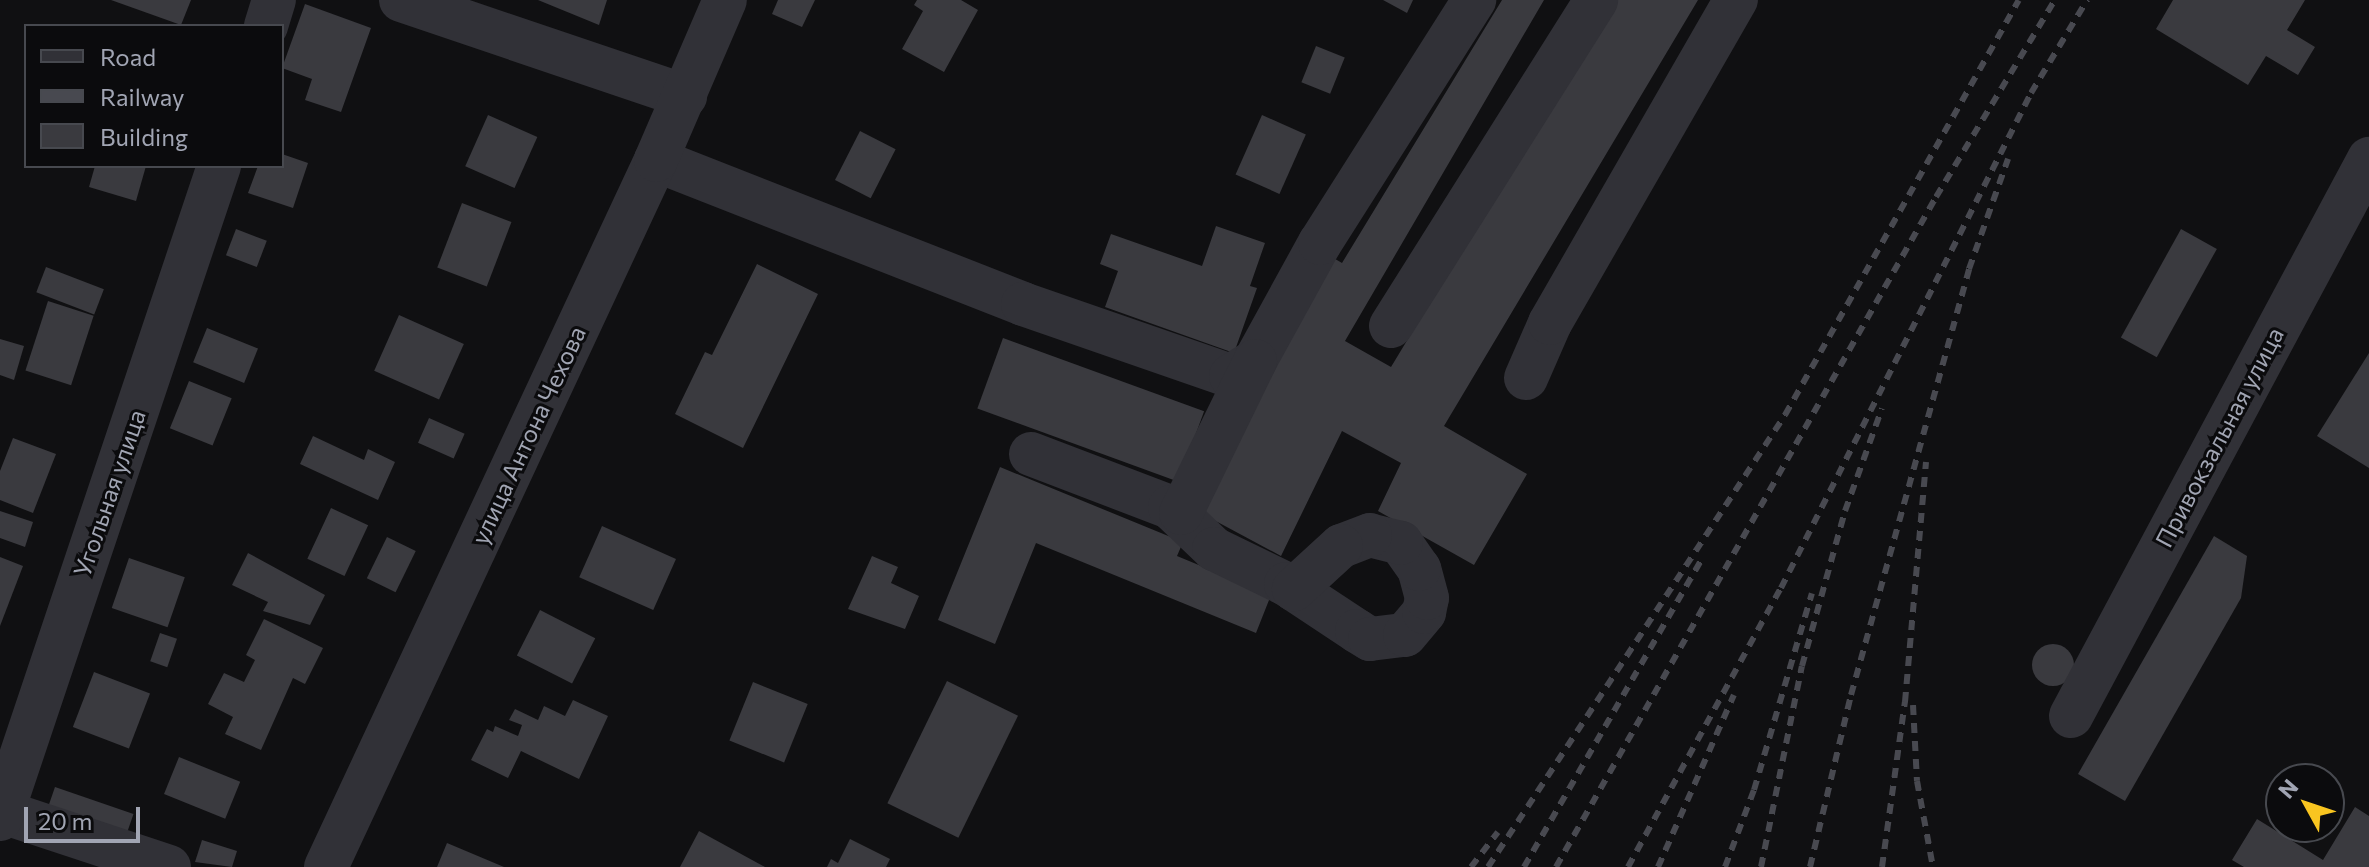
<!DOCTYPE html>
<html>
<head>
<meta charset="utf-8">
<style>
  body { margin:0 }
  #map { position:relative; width:2369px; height:867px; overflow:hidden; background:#101012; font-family:Commissioner,sans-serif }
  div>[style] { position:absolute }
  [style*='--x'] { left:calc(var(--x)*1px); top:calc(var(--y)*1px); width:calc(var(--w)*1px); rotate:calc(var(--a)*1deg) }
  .building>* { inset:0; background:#3a3a3f; transform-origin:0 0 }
  .round { border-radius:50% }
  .minor>* { height:44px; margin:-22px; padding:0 22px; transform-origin:22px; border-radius:22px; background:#313137 }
  .rail>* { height:6px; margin-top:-3px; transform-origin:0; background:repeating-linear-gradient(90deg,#484950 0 10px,transparent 0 18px) }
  span { translate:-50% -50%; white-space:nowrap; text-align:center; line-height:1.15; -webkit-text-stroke:6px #0b0b0d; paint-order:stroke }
  .street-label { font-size:24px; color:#a1a5b3 }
  .legend { position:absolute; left:24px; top:24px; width:260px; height:144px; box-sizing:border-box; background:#0b0b0d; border:2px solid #47494f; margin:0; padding:10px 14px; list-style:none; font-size:24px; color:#a1a5b3 }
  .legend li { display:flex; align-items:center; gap:16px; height:40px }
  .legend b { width:40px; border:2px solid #47494f }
  .north { position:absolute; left:2265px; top:763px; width:80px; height:80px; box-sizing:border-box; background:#0b0b0d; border:2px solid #47494f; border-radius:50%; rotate:310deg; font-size:22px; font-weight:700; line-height:32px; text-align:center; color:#a1a5b3 }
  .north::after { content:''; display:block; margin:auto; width:28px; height:36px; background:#f9c520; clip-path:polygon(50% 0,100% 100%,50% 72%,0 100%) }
  .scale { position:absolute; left:24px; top:807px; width:116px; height:36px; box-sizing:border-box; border:4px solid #a1a5b3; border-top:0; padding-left:10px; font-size:24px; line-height:28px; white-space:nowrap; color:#a1a5b3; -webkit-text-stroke:6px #0b0b0d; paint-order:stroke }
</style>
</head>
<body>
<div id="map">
  <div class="building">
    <i style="clip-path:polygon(111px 0,191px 0,181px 25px)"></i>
    <i style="clip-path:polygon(538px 0,607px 0,599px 25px)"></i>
    <i style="clip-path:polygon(778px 0,815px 0,802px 27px,772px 14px)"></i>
    <i style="clip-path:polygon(917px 0,961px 0,978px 10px,944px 72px,902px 49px,923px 11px,914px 5px)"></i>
    <i style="clip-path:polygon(1383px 0,1413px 0,1407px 13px)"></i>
    <i style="clip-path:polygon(1502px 0,1544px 0,1345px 341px,1391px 367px,1613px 0,1698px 0,1444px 426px,1527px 474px,1474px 565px,1378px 511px,1401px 463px,1342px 431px,1281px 556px,1197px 511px,1325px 253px,1342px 263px)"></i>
    <i style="clip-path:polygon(2173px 0,2305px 0,2287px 30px,2315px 47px,2298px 75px,2266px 56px,2248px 85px,2156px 29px)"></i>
    <i style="clip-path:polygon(305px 4px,371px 28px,341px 112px,305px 100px,312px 79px,282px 68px)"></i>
    <i style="left:1316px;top:46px;width:31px;height:39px;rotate:22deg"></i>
    <i style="left:488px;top:115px;width:54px;height:56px;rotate:24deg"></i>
    <i style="left:1262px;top:115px;width:48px;height:65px;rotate:24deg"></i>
    <i style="left:860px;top:131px;width:40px;height:55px;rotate:27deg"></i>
    <i style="clip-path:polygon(282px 154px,308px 163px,293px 208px,248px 193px,258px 166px,282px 166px)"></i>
    <i style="clip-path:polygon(95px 166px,146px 166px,136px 201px,89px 187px)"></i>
    <i style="left:462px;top:203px;width:53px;height:69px;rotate:21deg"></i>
    <i style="clip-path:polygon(1216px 226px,1265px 243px,1250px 286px,1257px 288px,1234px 353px,1105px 307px,1118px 271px,1100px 264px,1111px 234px,1202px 266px)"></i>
    <i style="left:236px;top:229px;width:33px;height:28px;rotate:21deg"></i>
    <i style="left:2181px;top:229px;width:41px;height:124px;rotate:29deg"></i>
    <i style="clip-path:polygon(757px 264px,818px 294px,743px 448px,675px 414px,705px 352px,712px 355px)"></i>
    <i style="left:46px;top:267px;width:62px;height:27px;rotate:21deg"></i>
    <i style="left:48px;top:301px;width:48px;height:73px;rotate:18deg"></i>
    <i style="left:399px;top:315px;width:71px;height:61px;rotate:24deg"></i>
    <i style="left:207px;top:328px;width:55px;height:37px;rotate:22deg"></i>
    <i style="left:1003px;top:338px;width:214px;height:75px;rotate:20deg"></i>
    <i style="clip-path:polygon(0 339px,24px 346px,14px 380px,0 375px)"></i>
    <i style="clip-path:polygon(2369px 353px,2369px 468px,2317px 436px)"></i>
    <i style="left:189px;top:381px;width:46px;height:51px;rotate:22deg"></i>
    <i style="left:429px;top:418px;width:39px;height:27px;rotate:24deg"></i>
    <i style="clip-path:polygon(313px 436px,364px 460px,368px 449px,395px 462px,378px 500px,300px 464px)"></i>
    <i style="clip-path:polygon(13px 438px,56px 454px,33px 513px,0 500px,0 471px)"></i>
    <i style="clip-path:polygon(1000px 467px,1183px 542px,1177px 556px,1271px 595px,1256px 633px,1036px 543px,995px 644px,938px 620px)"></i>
    <i style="left:331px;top:508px;width:41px;height:56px;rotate:25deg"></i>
    <i style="clip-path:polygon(0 511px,33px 522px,25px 547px,0 538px)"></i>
    <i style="left:602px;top:526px;width:81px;height:56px;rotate:24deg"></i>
    <i style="clip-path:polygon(2214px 536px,2247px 556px,2241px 598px,2125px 801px,2078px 774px)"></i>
    <i style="left:387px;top:537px;width:32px;height:46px;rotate:26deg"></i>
    <i style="clip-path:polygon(248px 553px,325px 595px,310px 625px,263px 611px,268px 602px,232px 585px)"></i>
    <i style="clip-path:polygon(872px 556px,898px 567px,891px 583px,919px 596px,905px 629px,848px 609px)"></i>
    <i style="clip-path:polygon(0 557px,23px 566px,0 626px)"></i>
    <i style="left:129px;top:558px;width:59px;height:53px;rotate:19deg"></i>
    <i style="left:540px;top:610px;width:62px;height:51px;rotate:27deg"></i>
    <i style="clip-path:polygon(264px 619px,323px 648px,305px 684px,293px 678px,261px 750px,225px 734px,233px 717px,208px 704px,224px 673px,244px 682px,255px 660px,246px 655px)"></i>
    <i style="left:160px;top:633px;width:18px;height:30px;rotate:19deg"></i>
    <i class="round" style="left:2032px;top:644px;width:42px;height:42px"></i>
    <i style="left:94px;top:672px;width:60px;height:59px;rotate:21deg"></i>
    <i style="left:947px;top:681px;width:79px;height:136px;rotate:26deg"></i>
    <i style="left:753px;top:682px;width:59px;height:63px;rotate:22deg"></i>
    <i style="clip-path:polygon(573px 700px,608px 716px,579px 779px,521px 751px,508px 778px,471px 760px,487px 729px,493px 732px,495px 726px,518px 736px,522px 725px,509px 720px,515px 709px,538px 720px,544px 706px,565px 716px)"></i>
    <i style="left:179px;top:757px;width:66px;height:40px;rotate:22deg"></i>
    <i style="left:55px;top:787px;width:83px;height:27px;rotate:19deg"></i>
    <i style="clip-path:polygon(2355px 807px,2369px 816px,2369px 867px,2244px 867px,2232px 860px,2257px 819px,2323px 860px)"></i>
    <i style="clip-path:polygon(699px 831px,765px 867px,680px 867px)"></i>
    <i style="clip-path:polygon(850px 839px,890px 859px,886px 867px,827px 867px,831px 859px,838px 863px)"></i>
    <i style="clip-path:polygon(202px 840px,237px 851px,232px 867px,195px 862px)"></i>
    <i style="clip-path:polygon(447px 843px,504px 867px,437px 867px)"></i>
  </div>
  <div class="minor">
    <i style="--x:401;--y:0;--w:300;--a:18.7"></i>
    <i style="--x:266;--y:26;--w:27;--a:-73"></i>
    <i style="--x:656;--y:160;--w:394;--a:21.4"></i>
    <i style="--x:1023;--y:304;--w:220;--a:19.1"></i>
    <i style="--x:1231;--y:376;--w:28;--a:-32"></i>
    <i style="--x:1255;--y:361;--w:135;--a:-61.2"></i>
    <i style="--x:1320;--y:243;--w:288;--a:-57.6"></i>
    <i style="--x:1391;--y:326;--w:385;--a:-57.8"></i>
    <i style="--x:1526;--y:378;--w:60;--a:-66.4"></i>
    <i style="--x:1550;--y:323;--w:373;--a:-60.1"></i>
    <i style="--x:1031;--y:454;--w:149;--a:20.9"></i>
    <i style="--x:1170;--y:507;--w:61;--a:43.7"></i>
    <i style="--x:1214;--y:549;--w:80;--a:25.9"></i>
    <i style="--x:1286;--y:584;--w:85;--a:33.5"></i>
    <i style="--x:1357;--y:631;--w:15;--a:32"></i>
    <i style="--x:1370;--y:639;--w:35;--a:-7"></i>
    <i style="--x:1405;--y:635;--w:30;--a:-50"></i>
    <i style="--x:1424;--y:612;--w:14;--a:-78"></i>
    <i style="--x:1427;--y:598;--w:30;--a:-105"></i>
    <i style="--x:1419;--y:569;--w:32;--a:-125"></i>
    <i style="--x:1401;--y:543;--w:32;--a:-166"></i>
    <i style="--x:1370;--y:535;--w:31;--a:159"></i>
    <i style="--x:1341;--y:546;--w:64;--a:137.5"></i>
    <i style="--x:1181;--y:513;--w:169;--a:-64"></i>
    <i style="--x:2071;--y:716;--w:632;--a:-61.85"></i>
    <i style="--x:0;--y:811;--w:178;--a:18.3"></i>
    <i style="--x:0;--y:819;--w:689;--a:-71.46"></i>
    <i style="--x:326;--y:867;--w:780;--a:-64.98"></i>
    <i style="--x:656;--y:160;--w:174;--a:-66.7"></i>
  </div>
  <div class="rail">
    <i style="--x:1913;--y:705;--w:76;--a:87"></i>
    <i style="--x:1917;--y:781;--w:87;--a:79.5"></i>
    <i style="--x:1471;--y:867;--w:44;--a:-52.4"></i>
    <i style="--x:1488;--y:867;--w:541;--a:-56.69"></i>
    <i style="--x:1785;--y:415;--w:476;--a:-60.6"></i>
    <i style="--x:1524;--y:867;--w:356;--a:-60"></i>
    <i style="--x:1556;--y:867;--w:770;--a:-60.44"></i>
    <i style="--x:1936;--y:197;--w:230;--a:-58.9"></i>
    <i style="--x:1628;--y:867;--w:318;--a:-61.3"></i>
    <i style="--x:1781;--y:588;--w:555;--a:-63.2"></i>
    <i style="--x:2031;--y:93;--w:109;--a:-58.9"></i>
    <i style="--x:1658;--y:867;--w:188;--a:-66.2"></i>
    <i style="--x:1725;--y:867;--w:82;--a:-69.4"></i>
    <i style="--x:1754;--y:790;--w:205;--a:-73.6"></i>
    <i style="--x:1761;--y:867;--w:205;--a:-78.5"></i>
    <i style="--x:1802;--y:666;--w:161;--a:-74.5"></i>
    <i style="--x:1845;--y:511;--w:109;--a:-70.2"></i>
    <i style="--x:1810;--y:867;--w:177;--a:-76.6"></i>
    <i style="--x:1851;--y:695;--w:442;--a:-74.5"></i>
    <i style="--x:1969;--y:269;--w:117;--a:-70.5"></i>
    <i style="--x:1882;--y:867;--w:167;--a:-82.1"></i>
    <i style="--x:1905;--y:702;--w:241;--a:-85"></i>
  </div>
  <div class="street-label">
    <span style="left:528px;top:435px;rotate:-65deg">улица Антона Чехова</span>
    <span style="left:2219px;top:437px;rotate:-62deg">Привокзальная улица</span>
    <span style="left:109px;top:493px;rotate:-71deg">Угольная улица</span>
  </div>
  <ul class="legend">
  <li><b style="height:10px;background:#313137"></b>Road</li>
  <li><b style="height:10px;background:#484950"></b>Railway</li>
  <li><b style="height:22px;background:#3a3a3f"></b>Building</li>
  </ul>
  <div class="north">N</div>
  <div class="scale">20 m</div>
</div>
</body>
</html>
